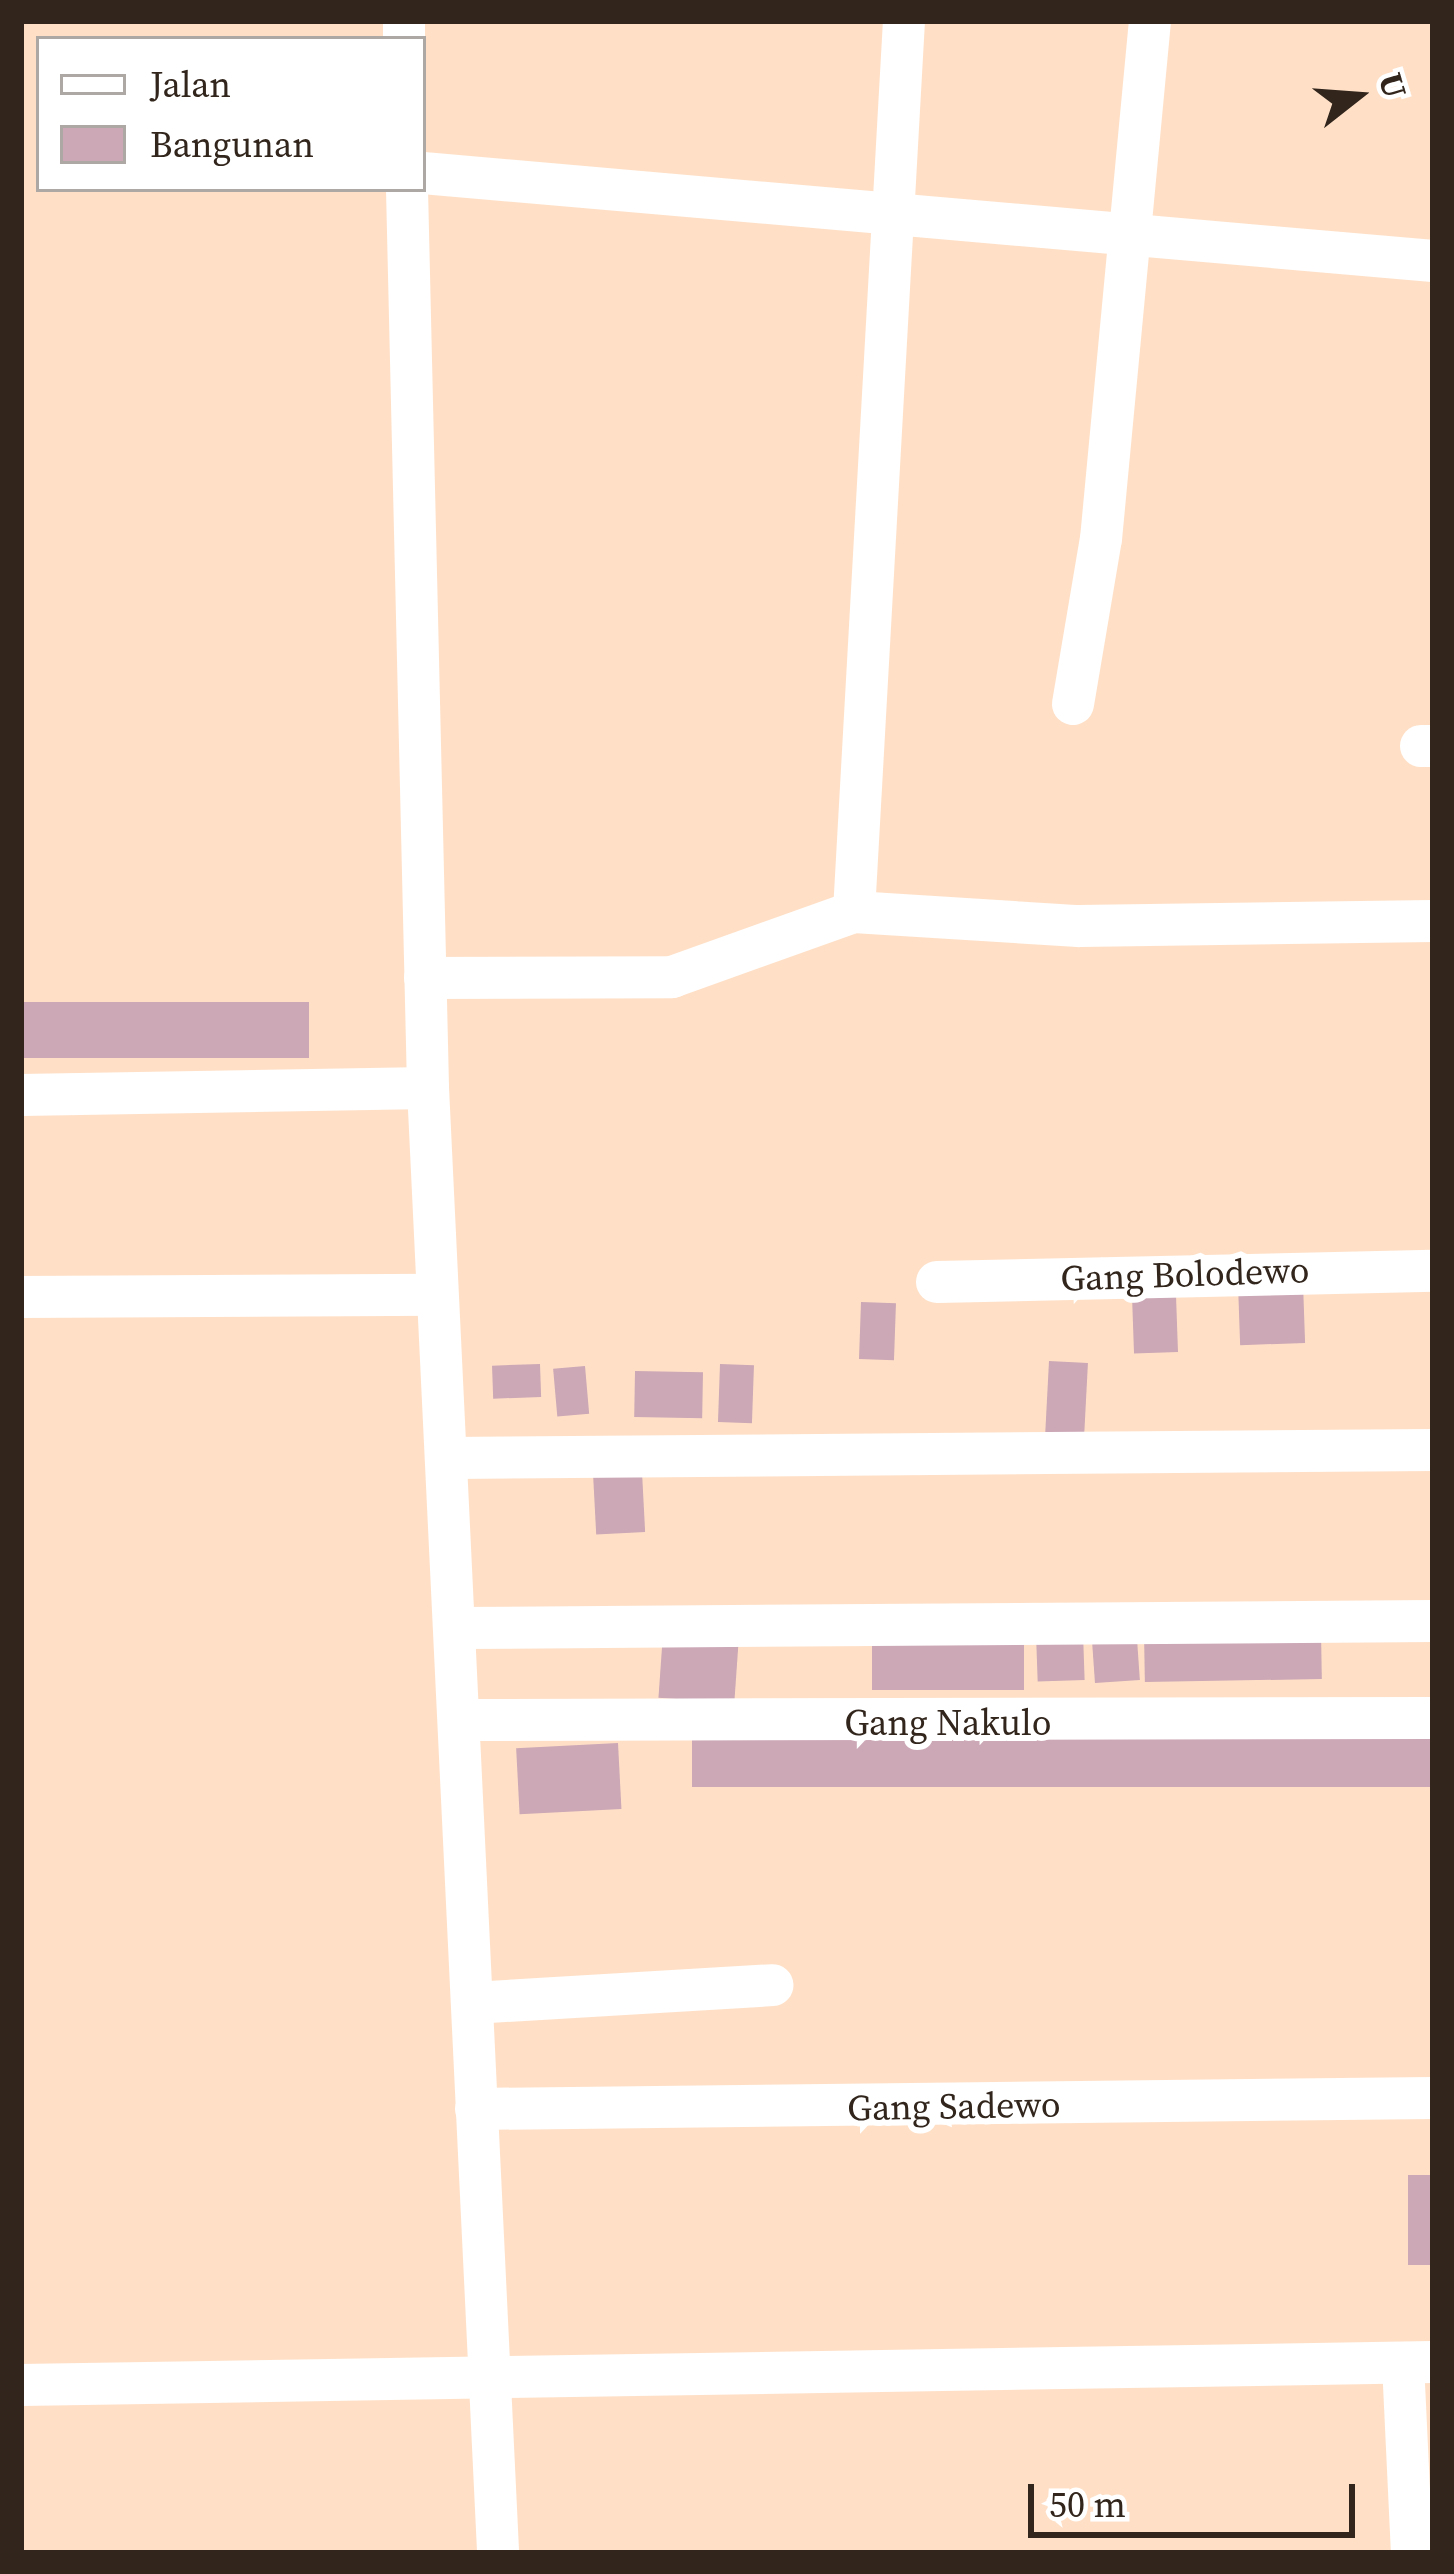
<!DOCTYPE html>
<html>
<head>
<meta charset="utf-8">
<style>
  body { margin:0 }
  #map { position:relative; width:1454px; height:2574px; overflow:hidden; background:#ffe0c7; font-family:"Source Serif 4",serif }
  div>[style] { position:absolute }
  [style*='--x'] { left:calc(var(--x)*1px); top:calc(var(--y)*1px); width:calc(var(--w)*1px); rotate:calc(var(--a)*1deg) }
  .building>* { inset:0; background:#cca7b5; transform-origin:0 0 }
  .minor>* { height:42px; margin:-21px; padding:0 21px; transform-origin:21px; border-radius:21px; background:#fff }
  span { translate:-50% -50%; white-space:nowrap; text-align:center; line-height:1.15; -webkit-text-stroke:12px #fff; paint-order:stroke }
  .street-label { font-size:36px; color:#31251c }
  .frame { position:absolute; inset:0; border:24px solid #31251c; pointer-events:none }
  .legend { position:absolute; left:36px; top:36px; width:390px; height:156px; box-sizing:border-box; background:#fff; border:3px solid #ada8a4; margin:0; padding:15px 21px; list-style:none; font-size:36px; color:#31251c }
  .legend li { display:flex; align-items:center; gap:24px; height:60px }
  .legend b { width:60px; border:3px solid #ada8a4 }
  .north { position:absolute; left:1298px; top:36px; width:120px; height:120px; -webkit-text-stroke:9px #fff; paint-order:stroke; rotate:73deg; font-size:33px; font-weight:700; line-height:48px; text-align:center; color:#31251c }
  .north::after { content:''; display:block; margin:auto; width:42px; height:54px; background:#31251c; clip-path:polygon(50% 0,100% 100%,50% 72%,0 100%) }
  .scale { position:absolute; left:1028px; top:2484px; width:327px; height:54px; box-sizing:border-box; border:6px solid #31251c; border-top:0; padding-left:15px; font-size:36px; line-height:42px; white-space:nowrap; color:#31251c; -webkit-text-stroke:9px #fff; paint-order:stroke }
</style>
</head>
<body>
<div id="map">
  <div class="building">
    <i style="left:21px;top:1002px;width:288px;height:56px"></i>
    <i style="left:1303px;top:1283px;width:60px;height:65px;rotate:88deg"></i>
    <i style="left:1176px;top:1295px;width:57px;height:44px;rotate:88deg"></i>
    <i style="left:861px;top:1302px;width:35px;height:57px;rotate:2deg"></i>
    <i style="left:1049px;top:1361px;width:39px;height:74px;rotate:3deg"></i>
    <i style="left:540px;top:1364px;width:33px;height:48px;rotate:88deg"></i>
    <i style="left:720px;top:1364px;width:34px;height:58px;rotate:2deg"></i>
    <i style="left:585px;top:1366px;width:48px;height:32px;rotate:85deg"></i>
    <i style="left:635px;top:1371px;width:68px;height:46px;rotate:1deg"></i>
    <i style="left:642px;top:1472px;width:60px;height:49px;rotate:87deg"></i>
    <i style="left:1321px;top:1631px;width:48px;height:177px;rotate:89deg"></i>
    <i style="left:872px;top:1632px;width:152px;height:58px"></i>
    <i style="left:663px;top:1633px;width:76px;height:65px;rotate:4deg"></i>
    <i style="left:1083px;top:1633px;width:47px;height:47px;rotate:88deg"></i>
    <i style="left:1137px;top:1639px;width:41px;height:45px;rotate:86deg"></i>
    <i style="left:1433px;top:1738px;width:49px;height:741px;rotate:90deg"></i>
    <i style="left:618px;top:1743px;width:66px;height:102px;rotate:87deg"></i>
    <i style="left:1408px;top:2175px;width:25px;height:90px"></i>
  </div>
  <div class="minor">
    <i style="--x:404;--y:21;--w:18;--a:90"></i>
    <i style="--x:423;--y:173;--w:1014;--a:4.98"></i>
    <i style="--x:407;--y:189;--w:899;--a:88.66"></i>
    <i style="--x:428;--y:1088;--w:1467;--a:87.26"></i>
    <i style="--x:1073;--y:704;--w:167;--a:-80.4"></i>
    <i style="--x:1101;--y:539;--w:520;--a:-84.6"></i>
    <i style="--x:1421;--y:746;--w:12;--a:0"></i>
    <i style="--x:854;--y:912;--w:225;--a:3.6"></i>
    <i style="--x:1079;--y:926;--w:354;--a:-0.8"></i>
    <i style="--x:425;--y:978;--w:247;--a:-0.2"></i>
    <i style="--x:672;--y:977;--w:193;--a:-19.7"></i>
    <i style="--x:854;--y:912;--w:892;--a:-86.79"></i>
    <i style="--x:21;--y:1095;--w:407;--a:-1"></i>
    <i style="--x:937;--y:1282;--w:496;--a:-1.3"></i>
    <i style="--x:21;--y:1297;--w:416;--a:-0.3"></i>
    <i style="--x:450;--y:1458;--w:983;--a:-0.47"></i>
    <i style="--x:458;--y:1628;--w:975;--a:-0.41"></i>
    <i style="--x:463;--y:1720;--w:970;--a:-0.12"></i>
    <i style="--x:472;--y:2003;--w:301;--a:-3.4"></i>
    <i style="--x:476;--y:2109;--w:957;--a:-0.66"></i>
    <i style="--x:1403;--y:2363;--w:190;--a:87.3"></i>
    <i style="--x:21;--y:2385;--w:1412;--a:-0.93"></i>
  </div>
  <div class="street-label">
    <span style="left:1185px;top:1274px;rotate:-2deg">Gang Bolodewo</span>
    <span style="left:948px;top:1723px">Gang Nakulo</span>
    <span style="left:954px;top:2106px;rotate:-1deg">Gang Sadewo</span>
  </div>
  <div class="frame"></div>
  <ul class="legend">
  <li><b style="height:15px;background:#fff"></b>Jalan</li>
  <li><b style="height:33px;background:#cca7b5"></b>Bangunan</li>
  </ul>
  <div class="north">U</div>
  <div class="scale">50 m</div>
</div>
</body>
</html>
